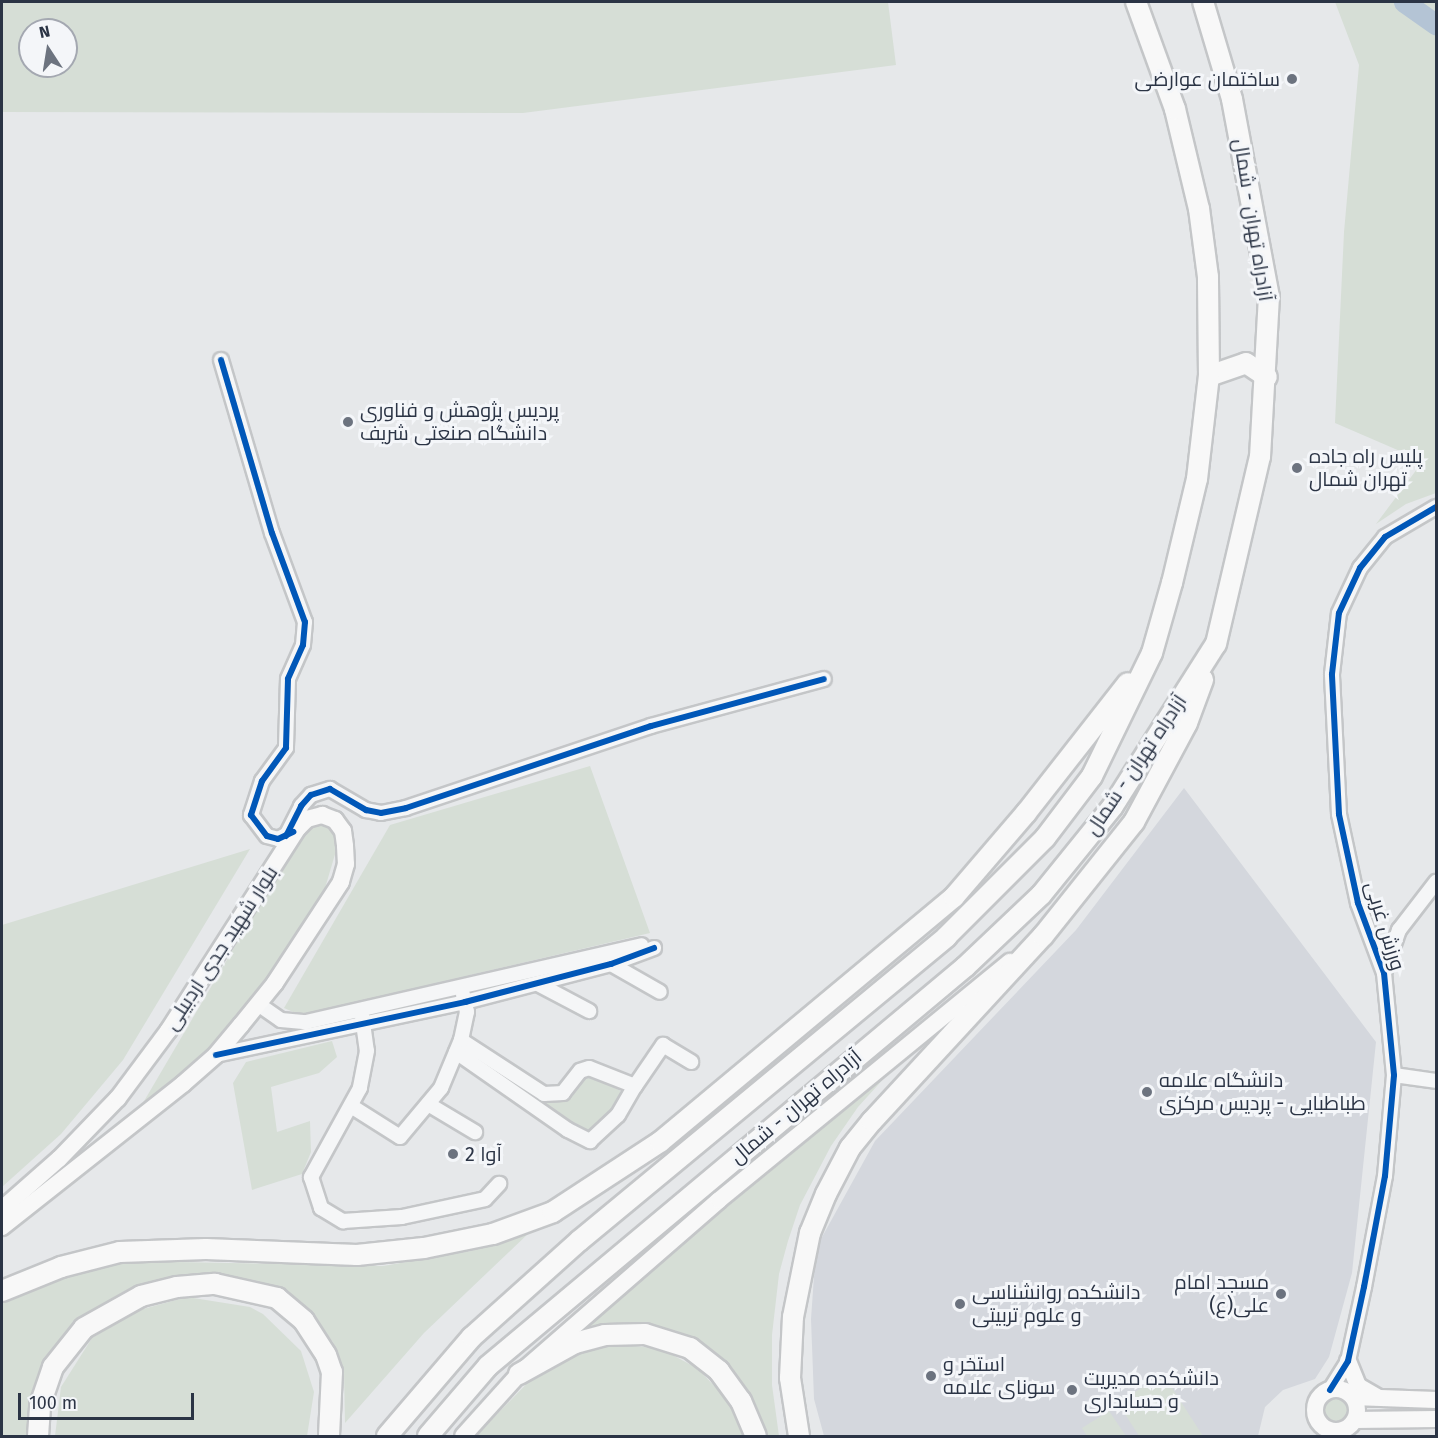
<!DOCTYPE html>
<html>
<head>
<meta charset="utf-8">
<style>
  body { margin:0 }
  #map { position:relative; width:1438px; height:1438px; overflow:hidden; background:#e6e8ea; font-family:"Fira Sans",Cairo,sans-serif }
  div>[style] { position:absolute }
  [style*='--x'] { left:calc(var(--x)*1px); top:calc(var(--y)*1px); width:calc(var(--w)*1px); rotate:calc(var(--a)*1deg) }
  .built>* { inset:0; background:#d4d7dd }
  .green>* { inset:0; background:#d6ded6 }
  .round { border-radius:50% }
  .river>* { height:21px; margin:-10.5px; padding:0 10.5px; transform-origin:10.5px; border-radius:10.5px; background:#b4c4d5 }
  .roads { filter:drop-shadow(2px 0 #c4c6c8) drop-shadow(-2px 0 #c4c6c8) drop-shadow(0 2px #c4c6c8) drop-shadow(0 -2px #c4c6c8) }
  .minor>* { height:14px; margin:-7px; padding:0 7px; transform-origin:7px; border-radius:7px; background:#f5f6f7 }
  .major>* { height:16px; margin:-8px; padding:0 8px; transform-origin:8px; border-radius:8px; background:#f8f8f8 }
  .major>.ring { margin:-8px; padding:0; box-sizing:content-box; background:none; border:16px solid #f8f8f8; border-radius:50% }
  .highway>* { height:20px; margin:-10px; padding:0 10px; transform-origin:10px; border-radius:10px; background:#f8f8f8 }
  .cycleway>* { height:6px; margin:-3px; padding:0 3px; transform-origin:3px; border-radius:3px; background:#0057b8 }
  .dots>* { width:16px; height:16px; translate:-50% -50%; box-sizing:border-box; border:3px solid #f4f6f9; border-radius:50% }
  span { translate:-50% -50%; white-space:nowrap; text-align:center; line-height:1.15; -webkit-text-stroke:6px #f4f6f9; paint-order:stroke }
  .poi-label { font-size:20px; color:#2b3445 }
  .right { translate:-100% -50%; text-align:right }
  .left { translate:0 -50%; text-align:left }
  .street-label { font-size:20px; color:#2b3445 }
  .frame { position:absolute; inset:0; border:3px solid #2b3445; pointer-events:none }
  .north { position:absolute; left:18px; top:18px; width:60px; height:60px; box-sizing:border-box; background:#f4f6f9; border:2px solid #a4a8b1; border-radius:50%; rotate:348deg; font-size:16px; font-weight:700; line-height:24px; text-align:center; color:#2b3445 }
  .north::after { content:''; display:block; margin:auto; width:21px; height:27px; background:#6c737f; clip-path:polygon(50% 0,100% 100%,50% 72%,0 100%) }
  .scale { position:absolute; left:18px; top:1393px; width:176px; height:27px; box-sizing:border-box; border:3px solid #2b3445; border-top:0; padding-left:8px; font-size:18px; line-height:21px; white-space:nowrap; color:#2b3445; -webkit-text-stroke:4px #f4f6f9; paint-order:stroke }
</style>
</head>
<body>
<div id="map">
  <div class="built">
    <i style="clip-path:polygon(1184px 788px,1376px 1042px,1352px 1273px,1329px 1357px,1315px 1379px,1283px 1390px,1265px 1407px,1258px 1436px,824px 1436px,814px 1399px,811px 1319px,816px 1248px,875px 1141px,1076px 930px)"></i>
  </div>
  <div class="green">
    <i style="clip-path:polygon(evenodd,2px 2px,888px 2px,896px 65px,523px 113px,2px 112px,2px 2px,30px 30px,66px 30px,66px 66px,30px 66px,30px 30px)"></i>
    <i style="clip-path:polygon(1335px 2px,1436px 2px,1436px 493px,1406px 504px,1376px 524px,1423px 461px,1335px 423px,1344px 232px,1359px 65px)"></i>
    <i style="clip-path:polygon(590px 766px,650px 933px,300px 1015px,284px 1008px,390px 825px)"></i>
    <i style="clip-path:polygon(322px 822px,333px 828px,336px 851px,325px 888px,272px 972px,201px 1059px,140px 1108px,296px 842px,310px 827px)"></i>
    <i style="clip-path:polygon(250px 849px,123px 1060px,61px 1134px,2px 1187px,2px 925px)"></i>
    <i style="clip-path:polygon(332px 1041px,337px 1057px,319px 1073px,271px 1087px,277px 1132px,310px 1121px,311px 1152px,302px 1174px,252px 1190px,233px 1083px,246px 1062px)"></i>
    <i style="clip-path:polygon(896px 1065px,858px 1107px,831px 1146px,800px 1205px,788px 1241px,779px 1274px,772px 1335px,772px 1385px,779px 1436px,765px 1436px,753px 1404px,729px 1369px,699px 1345px,657px 1326px,619px 1323px,585px 1327px,704px 1223px)"></i>
    <i style="clip-path:polygon(592px 1075px,616px 1084px,621px 1093px,621px 1102px,597px 1132px,582px 1131px,547px 1113px,540px 1098px,561px 1101px,572px 1094px,582px 1078px)"></i>
    <i style="clip-path:polygon(532px 1230px,424px 1333px,345px 1423px,344px 1372px,333px 1342px,306px 1309px,279px 1291px,127px 1293px,87px 1316px,30px 1436px,2px 1436px,2px 1299px,46px 1279px,123px 1261px,383px 1266px,471px 1251px)"></i>
    <i style="clip-path:polygon(187px 1297px,250px 1307px,263px 1314px,301px 1351px,314px 1392px,307px 1436px,55px 1436px,61px 1387px,92px 1338px,136px 1311px)"></i>
    <i style="clip-path:polygon(619px 1344px,661px 1349px,697px 1368px,726px 1398px,744px 1436px,476px 1436px,535px 1375px,572px 1353px)"></i>
    <i style="clip-path:polygon(1163px 1374px,1203px 1436px,1139px 1436px,1118px 1403px)"></i>
    <i class="round" style="left:1318px;top:1392px;width:36px;height:36px"></i>
    <i style="clip-path:polygon(1109px 1411px,1126px 1436px,1087px 1436px,1082px 1428px)"></i>
  </div>
  <div class="river">
    <i style="--x:1404;--y:2;--w:39;--a:35"></i>
  </div>
  <div class="roads">
    <div class="minor">
      <i style="--x:221;--y:360;--w:180;--a:73.6"></i>
      <i style="--x:272;--y:533;--w:95;--a:69.7"></i>
      <i style="--x:305;--y:622;--w:23;--a:95"></i>
      <i style="--x:303;--y:645;--w:37;--a:114"></i>
      <i style="--x:288;--y:679;--w:69;--a:91.7"></i>
      <i style="--x:286;--y:748;--w:41;--a:126"></i>
      <i style="--x:262;--y:781;--w:36;--a:108"></i>
      <i style="--x:251;--y:815;--w:26;--a:53"></i>
      <i style="--x:267;--y:836;--w:11;--a:15"></i>
      <i style="--x:278;--y:839;--w:18;--a:-27"></i>
      <i style="--x:286;--y:836;--w:34;--a:-63"></i>
      <i style="--x:301;--y:806;--w:15;--a:-48"></i>
      <i style="--x:311;--y:795;--w:20;--a:-18"></i>
      <i style="--x:330;--y:789;--w:42;--a:30.3"></i>
      <i style="--x:366;--y:810;--w:15;--a:11"></i>
      <i style="--x:381;--y:813;--w:25;--a:-11"></i>
      <i style="--x:406;--y:808;--w:258;--a:-18.5"></i>
      <i style="--x:651;--y:726;--w:179;--a:-15.2"></i>
      <i style="--x:611;--y:964;--w:56;--a:29.7"></i>
      <i style="--x:1384;--y:973;--w:46;--a:-70.8"></i>
      <i style="--x:1399;--y:930;--w:61;--a:-52.4"></i>
      <i style="--x:538;--y:984;--w:58;--a:27.9"></i>
      <i style="--x:258;--y:1004;--w:28;--a:35"></i>
      <i style="--x:281;--y:1020;--w:25;--a:5"></i>
      <i style="--x:306;--y:1022;--w:344;--a:-12.9"></i>
      <i style="--x:362;--y:1016;--w:35;--a:82"></i>
      <i style="--x:367;--y:1051;--w:38;--a:101"></i>
      <i style="--x:360;--y:1088;--w:102;--a:118.8"></i>
      <i style="--x:311;--y:1177;--w:33;--a:72"></i>
      <i style="--x:321;--y:1208;--w:26;--a:31"></i>
      <i style="--x:343;--y:1221;--w:59;--a:-3.9"></i>
      <i style="--x:402;--y:1217;--w:85;--a:-12.2"></i>
      <i style="--x:485;--y:1199;--w:21;--a:-47"></i>
      <i style="--x:456;--y:1052;--w:136;--a:34.9"></i>
      <i style="--x:568;--y:1130;--w:25;--a:27"></i>
      <i style="--x:590;--y:1141;--w:38;--a:-43"></i>
      <i style="--x:618;--y:1115;--w:34;--a:-60"></i>
      <i style="--x:635;--y:1086;--w:49;--a:-158.6"></i>
      <i style="--x:589;--y:1068;--w:9;--a:162"></i>
      <i style="--x:580;--y:1071;--w:28;--a:128"></i>
      <i style="--x:563;--y:1093;--w:19;--a:177"></i>
      <i style="--x:544;--y:1094;--w:99;--a:-147"></i>
      <i style="--x:216;--y:1055;--w:255;--a:-12"></i>
      <i style="--x:465;--y:1002;--w:151;--a:-14.6"></i>
      <i style="--x:611;--y:964;--w:46;--a:-20.4"></i>
      <i style="--x:1394;--y:1075;--w:42;--a:8.1"></i>
      <i style="--x:635;--y:1086;--w:50;--a:-55.7"></i>
      <i style="--x:663;--y:1045;--w:33;--a:31"></i>
      <i style="--x:428;--y:1104;--w:55;--a:30.8"></i>
      <i style="--x:351;--y:1106;--w:58;--a:32.3"></i>
      <i style="--x:400;--y:1137;--w:64;--a:-50.1"></i>
      <i style="--x:441;--y:1088;--w:52;--a:-67.4"></i>
      <i style="--x:461;--y:1040;--w:29;--a:-78"></i>
      <i style="--x:467;--y:1012;--w:18;--a:-103"></i>
      <i style="--x:1330;--y:1390;--w:34;--a:-58"></i>
      <i style="--x:1348;--y:1361;--w:76;--a:-77.8"></i>
      <i style="--x:1364;--y:1287;--w:113;--a:-79.3"></i>
      <i style="--x:1385;--y:1176;--w:101;--a:-84.9"></i>
      <i style="--x:1394;--y:1075;--w:102;--a:-95.6"></i>
      <i style="--x:1384;--y:973;--w:75;--a:-110.4"></i>
      <i style="--x:1358;--y:903;--w:91;--a:-102.1"></i>
      <i style="--x:1339;--y:814;--w:140;--a:-92.9"></i>
      <i style="--x:1332;--y:674;--w:61;--a:-83.5"></i>
      <i style="--x:1339;--y:613;--w:50;--a:-65"></i>
      <i style="--x:1360;--y:568;--w:40;--a:-51"></i>
      <i style="--x:1385;--y:537;--w:59;--a:-30.5"></i>
    </div>
    <div class="major">
      <i style="--x:2;--y:1209;--w:76;--a:-41.3"></i>
      <i style="--x:59;--y:1159;--w:85;--a:-46"></i>
      <i style="--x:118;--y:1098;--w:84;--a:-53.3"></i>
      <i style="--x:168;--y:1031;--w:241;--a:-57.4"></i>
      <i style="--x:298;--y:828;--w:13;--a:-45"></i>
      <i style="--x:307;--y:819;--w:16;--a:-15"></i>
      <i style="--x:322;--y:815;--w:14;--a:21"></i>
      <i style="--x:335;--y:820;--w:14;--a:54"></i>
      <i style="--x:343;--y:831;--w:15;--a:82"></i>
      <i style="--x:345;--y:846;--w:18;--a:87"></i>
      <i style="--x:346;--y:864;--w:19;--a:106"></i>
      <i style="--x:341;--y:882;--w:121;--a:123.2"></i>
      <i style="--x:275;--y:983;--w:54;--a:129"></i>
      <i style="--x:241;--y:1025;--w:39;--a:130"></i>
      <i style="--x:216;--y:1055;--w:44;--a:138.7"></i>
      <i style="--x:183;--y:1084;--w:231;--a:141.7"></i>
      <i style="--x:1348;--y:1361;--w:27;--a:68"></i>
      <i style="--x:1358;--y:1386;--w:22;--a:30"></i>
      <i class="ring" style="left:1315px;top:1389px;width:26px;height:26px"></i>
      <i style="--x:1353;--y:1397;--w:83;--a:2.1"></i>
      <i style="--x:1355;--y:1420;--w:81;--a:-0.7"></i>
      <i style="--x:463;--y:1436;--w:84;--a:-47.9"></i>
      <i style="--x:519;--y:1374;--w:265;--a:-41"></i>
      <i style="--x:719;--y:1200;--w:376;--a:-39.3"></i>
    </div>
    <div class="highway">
      <i style="--x:1209;--y:376;--w:39;--a:-19"></i>
      <i style="--x:1246;--y:363;--w:25;--a:34"></i>
      <i style="--x:2;--y:1291;--w:64;--a:-22.1"></i>
      <i style="--x:61;--y:1267;--w:61;--a:-14.3"></i>
      <i style="--x:120;--y:1252;--w:86;--a:-2"></i>
      <i style="--x:206;--y:1249;--w:151;--a:2.3"></i>
      <i style="--x:357;--y:1255;--w:67;--a:-6"></i>
      <i style="--x:424;--y:1248;--w:70;--a:-11.5"></i>
      <i style="--x:493;--y:1234;--w:64;--a:-20.1"></i>
      <i style="--x:553;--y:1212;--w:128;--a:-33.2"></i>
      <i style="--x:660;--y:1142;--w:383;--a:-39.8"></i>
      <i style="--x:954;--y:897;--w:111;--a:-49.4"></i>
      <i style="--x:1026;--y:813;--w:165;--a:-51.9"></i>
      <i style="--x:519;--y:1374;--w:64;--a:-29"></i>
      <i style="--x:575;--y:1343;--w:31;--a:-15"></i>
      <i style="--x:605;--y:1335;--w:40;--a:-1.4"></i>
      <i style="--x:645;--y:1334;--w:47;--a:17.3"></i>
      <i style="--x:690;--y:1348;--w:37;--a:38"></i>
      <i style="--x:719;--y:1371;--w:37;--a:54"></i>
      <i style="--x:741;--y:1401;--w:38;--a:67"></i>
      <i style="--x:38;--y:1436;--w:31;--a:-86"></i>
      <i style="--x:40;--y:1405;--w:40;--a:-71.1"></i>
      <i style="--x:53;--y:1367;--w:50;--a:-51.5"></i>
      <i style="--x:84;--y:1328;--w:65;--a:-29.3"></i>
      <i style="--x:141;--y:1296;--w:37;--a:-14"></i>
      <i style="--x:177;--y:1287;--w:38;--a:-5"></i>
      <i style="--x:215;--y:1284;--w:64;--a:12.7"></i>
      <i style="--x:277;--y:1298;--w:35;--a:40"></i>
      <i style="--x:304;--y:1321;--w:40;--a:57.1"></i>
      <i style="--x:326;--y:1355;--w:18;--a:71"></i>
      <i style="--x:332;--y:1372;--w:64;--a:92.7"></i>
      <i style="--x:387;--y:1436;--w:130;--a:-49.4"></i>
      <i style="--x:472;--y:1337;--w:144;--a:-41.9"></i>
      <i style="--x:579;--y:1241;--w:477;--a:-39.6"></i>
      <i style="--x:946;--y:937;--w:140;--a:-45"></i>
      <i style="--x:1045;--y:838;--w:78;--a:-52.8"></i>
      <i style="--x:1092;--y:776;--w:137;--a:-64"></i>
      <i style="--x:1152;--y:653;--w:73;--a:-74.1"></i>
      <i style="--x:1172;--y:583;--w:107;--a:-76.5"></i>
      <i style="--x:1197;--y:479;--w:104;--a:-83.4"></i>
      <i style="--x:1209;--y:376;--w:99;--a:-90.6"></i>
      <i style="--x:1208;--y:277;--w:69;--a:-97.5"></i>
      <i style="--x:1199;--y:209;--w:103;--a:-103.5"></i>
      <i style="--x:1175;--y:109;--w:114;--a:-110"></i>
      <i style="--x:428;--y:1436;--w:92;--a:-49.4"></i>
      <i style="--x:488;--y:1366;--w:622;--a:-39.91"></i>
      <i style="--x:965;--y:967;--w:105;--a:-43.5"></i>
      <i style="--x:1041;--y:895;--w:114;--a:-51"></i>
      <i style="--x:1113;--y:806;--w:192;--a:-57.6"></i>
      <i style="--x:1216;--y:644;--w:192;--a:-76.8"></i>
      <i style="--x:1260;--y:457;--w:160;--a:-86.8"></i>
      <i style="--x:1269;--y:297;--w:201;--a:-100.6"></i>
      <i style="--x:1232;--y:99;--w:101;--a:-106.6"></i>
      <i style="--x:799;--y:1436;--w:59;--a:-98.8"></i>
      <i style="--x:790;--y:1378;--w:61;--a:-87.2"></i>
      <i style="--x:793;--y:1317;--w:86;--a:-78.6"></i>
      <i style="--x:810;--y:1233;--w:42;--a:-67.7"></i>
      <i style="--x:826;--y:1194;--w:52;--a:-62.4"></i>
      <i style="--x:850;--y:1148;--w:35;--a:-51"></i>
      <i style="--x:872;--y:1121;--w:252;--a:-47.3"></i>
      <i style="--x:1043;--y:936;--w:146;--a:-51.4"></i>
      <i style="--x:1134;--y:822;--w:112;--a:-61.8"></i>
      <i style="--x:1187;--y:723;--w:46;--a:-69.6"></i>
    </div>
  </div>
  <div class="cycleway">
    <i style="--x:221;--y:360;--w:180;--a:73.6"></i>
    <i style="--x:272;--y:533;--w:95;--a:69.7"></i>
    <i style="--x:305;--y:622;--w:23;--a:95"></i>
    <i style="--x:303;--y:645;--w:37;--a:114"></i>
    <i style="--x:288;--y:679;--w:69;--a:91.7"></i>
    <i style="--x:286;--y:748;--w:41;--a:126"></i>
    <i style="--x:262;--y:781;--w:36;--a:108"></i>
    <i style="--x:251;--y:815;--w:26;--a:53"></i>
    <i style="--x:267;--y:836;--w:11;--a:15"></i>
    <i style="--x:278;--y:839;--w:17;--a:-25"></i>
    <i style="--x:286;--y:836;--w:34;--a:-63"></i>
    <i style="--x:301;--y:806;--w:15;--a:-48"></i>
    <i style="--x:311;--y:795;--w:20;--a:-18"></i>
    <i style="--x:330;--y:789;--w:42;--a:30.3"></i>
    <i style="--x:366;--y:810;--w:15;--a:11"></i>
    <i style="--x:381;--y:813;--w:25;--a:-11"></i>
    <i style="--x:406;--y:808;--w:258;--a:-18.5"></i>
    <i style="--x:651;--y:726;--w:179;--a:-15.2"></i>
    <i style="--x:216;--y:1055;--w:255;--a:-12"></i>
    <i style="--x:465;--y:1002;--w:151;--a:-14.6"></i>
    <i style="--x:611;--y:964;--w:46;--a:-20.4"></i>
    <i style="--x:1330;--y:1390;--w:34;--a:-58"></i>
    <i style="--x:1348;--y:1361;--w:76;--a:-77.8"></i>
    <i style="--x:1364;--y:1287;--w:113;--a:-79.3"></i>
    <i style="--x:1385;--y:1176;--w:101;--a:-84.9"></i>
    <i style="--x:1394;--y:1075;--w:102;--a:-95.6"></i>
    <i style="--x:1384;--y:973;--w:75;--a:-110.4"></i>
    <i style="--x:1358;--y:903;--w:91;--a:-102.1"></i>
    <i style="--x:1339;--y:814;--w:140;--a:-92.9"></i>
    <i style="--x:1332;--y:674;--w:61;--a:-83.5"></i>
    <i style="--x:1339;--y:613;--w:50;--a:-65"></i>
    <i style="--x:1360;--y:568;--w:40;--a:-51"></i>
    <i style="--x:1385;--y:537;--w:59;--a:-30.5"></i>
  </div>
  <div class="dots">
    <i style="left:1292px;top:79px;background:#6c737f"></i>
    <i style="left:348px;top:422px;background:#6c737f"></i>
    <i style="left:1297px;top:468px;background:#6c737f"></i>
    <i style="left:1147px;top:1092px;background:#6c737f"></i>
    <i style="left:453px;top:1154px;background:#6c737f"></i>
    <i style="left:1281px;top:1294px;background:#6c737f"></i>
    <i style="left:960px;top:1304px;background:#6c737f"></i>
    <i style="left:931px;top:1376px;background:#6c737f"></i>
    <i style="left:1072px;top:1390px;background:#6c737f"></i>
  </div>
  <div class="poi-label">
    <span class="right" style="left:1280px;top:79px">ساختمان عوارضی</span>
    <span class="left" style="left:360px;top:422px">پردیس پژوهش و فناوری<br>دانشگاه صنعتی شریف</span>
    <span class="left" style="left:1309px;top:468px">پلیس راه جاده<br>تهران شمال</span>
    <span class="left" style="left:1159px;top:1092px">دانشگاه علامه<br>طباطبایی - پردیس مرکزی</span>
    <span class="left" style="left:465px;top:1154px">آوا 2</span>
    <span class="right" style="left:1269px;top:1294px">مسجد امام<br>علی(ع)</span>
    <span class="left" style="left:972px;top:1304px">دانشکده روانشناسی<br>و علوم تربیتی</span>
    <span class="left" style="left:943px;top:1376px">استخر و<br>سونای علامه</span>
    <span class="left" style="left:1084px;top:1390px">دانشکده مدیریت<br>و حسابداری</span>
  </div>
  <div class="street-label">
    <span style="left:1253px;top:220px;rotate:81deg">آزادراه تهران - شمال</span>
    <span style="left:1136px;top:765px;rotate:-56deg">آزادراه تهران - شمال</span>
    <span style="left:1385px;top:926px;rotate:73deg">ورزش غربی</span>
    <span style="left:221px;top:948px;rotate:-57deg">بلوار شهید جدی اردبیلی</span>
    <span style="left:796px;top:1107px;rotate:-40deg">آزادراه تهران - شمال</span>
  </div>
  <div class="frame"></div>
  <div class="north">N</div>
  <div class="scale">100 m</div>
</div>
</body>
</html>
